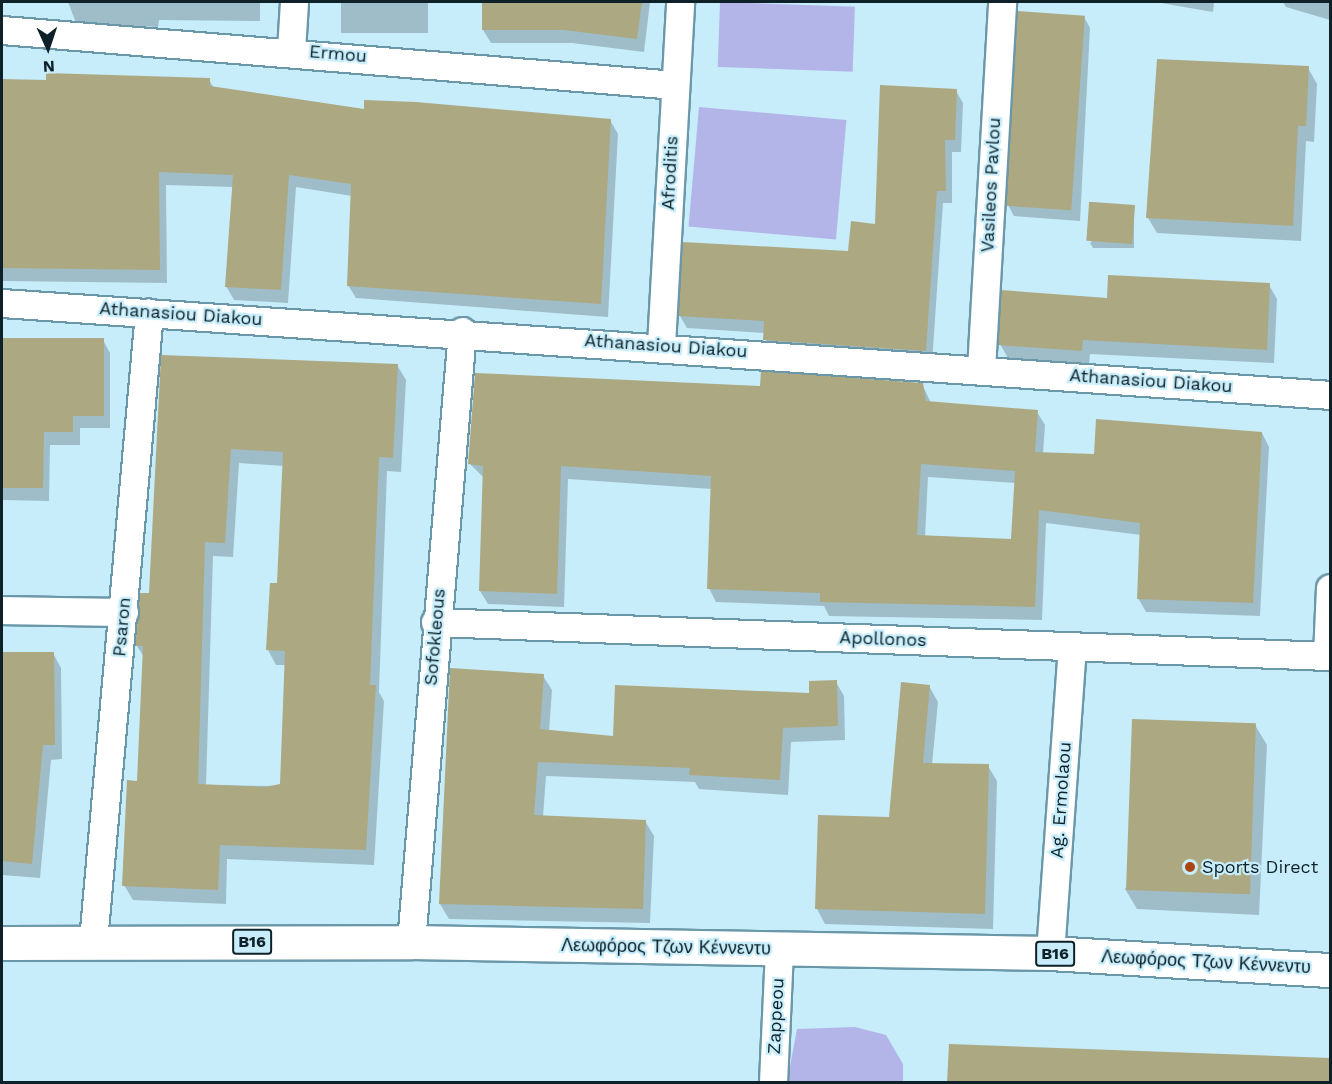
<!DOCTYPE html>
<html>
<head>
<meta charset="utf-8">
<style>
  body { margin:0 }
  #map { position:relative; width:1332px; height:1084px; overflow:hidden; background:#c7edfb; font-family:"Work Sans",sans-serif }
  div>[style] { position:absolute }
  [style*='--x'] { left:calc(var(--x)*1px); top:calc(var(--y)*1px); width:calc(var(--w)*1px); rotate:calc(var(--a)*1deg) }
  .green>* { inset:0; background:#b3b5e9; transform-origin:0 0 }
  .shadow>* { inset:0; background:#0003; transform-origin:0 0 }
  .building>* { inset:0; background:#aca881; transform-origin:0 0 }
  .roads { filter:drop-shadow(2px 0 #6b98a8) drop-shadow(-2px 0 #6b98a8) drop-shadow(0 2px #6b98a8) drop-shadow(0 -2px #6b98a8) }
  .minor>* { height:27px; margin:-13.5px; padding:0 13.5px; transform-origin:13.5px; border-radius:13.5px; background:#fff }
  .primary>* { height:33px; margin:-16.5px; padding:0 16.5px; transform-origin:16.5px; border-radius:16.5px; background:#fff }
  .dots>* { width:16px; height:16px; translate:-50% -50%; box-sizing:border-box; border:3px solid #c7edfb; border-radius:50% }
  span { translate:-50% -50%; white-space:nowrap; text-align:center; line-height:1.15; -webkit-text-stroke:4.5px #c7edfb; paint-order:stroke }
  .shield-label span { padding:2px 4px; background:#c7edfb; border:2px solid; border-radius:4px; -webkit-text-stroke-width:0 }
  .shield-label { font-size:16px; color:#0f2128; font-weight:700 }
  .street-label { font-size:18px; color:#0f2128 }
  .poi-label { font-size:18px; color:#0f2128 }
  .left { translate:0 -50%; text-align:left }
  .frame { position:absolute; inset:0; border:3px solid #0f2128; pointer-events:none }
  .north { position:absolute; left:18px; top:18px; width:60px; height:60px; -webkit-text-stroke:4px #c7edfb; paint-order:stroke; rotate:177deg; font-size:16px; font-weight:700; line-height:24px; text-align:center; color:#0f2128 }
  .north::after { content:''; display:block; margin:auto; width:21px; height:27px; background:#0f2128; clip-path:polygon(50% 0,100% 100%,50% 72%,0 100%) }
</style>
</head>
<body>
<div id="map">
  <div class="green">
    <i style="left:720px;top:2px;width:135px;height:65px;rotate:2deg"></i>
    <i style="left:699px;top:107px;width:148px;height:120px;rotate:5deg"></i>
    <i style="clip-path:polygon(855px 1027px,886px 1035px,903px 1064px,903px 1082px,787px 1082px,797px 1029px)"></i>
  </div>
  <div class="shadow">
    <i style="clip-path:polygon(68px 2px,260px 2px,260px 21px,159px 20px,158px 27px,76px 23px)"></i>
    <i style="left:341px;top:2px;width:87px;height:31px"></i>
    <i style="clip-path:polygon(483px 2px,650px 2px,644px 52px,572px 43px,491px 43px,483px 30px)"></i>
    <i style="clip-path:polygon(1155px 2px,1214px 2px,1213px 12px)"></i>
    <i style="clip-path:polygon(1283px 2px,1330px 2px,1330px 20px,1286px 7px)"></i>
    <i style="clip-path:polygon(1084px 17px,1090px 28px,1080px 221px,1014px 216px,1008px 205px)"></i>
    <i style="clip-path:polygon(1308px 68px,1317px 84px,1314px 142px,1306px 141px,1301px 241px,1157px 233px,1148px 218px)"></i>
    <i style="clip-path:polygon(2px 80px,209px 80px,214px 88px,365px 111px,610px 120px,618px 134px,608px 317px,356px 298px,348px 285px,352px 196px,296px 187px,288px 303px,234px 300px,226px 286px,233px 187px,166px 185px,167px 283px,2px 281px)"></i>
    <i style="clip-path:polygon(956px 91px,963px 103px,961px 152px,952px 152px,952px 203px,943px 203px,932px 363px,771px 352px,764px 333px,687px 328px,680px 316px,850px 252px,877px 225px)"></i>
    <i style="clip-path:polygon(1134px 207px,1134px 248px,1093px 248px,1090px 243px)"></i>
    <i style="clip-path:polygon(1269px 285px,1277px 299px,1274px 363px,1090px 354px,1089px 365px,1008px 358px,1000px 344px,1108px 300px)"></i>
    <i style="clip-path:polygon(2px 338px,103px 340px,110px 353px,110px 428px,80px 428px,80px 445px,50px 445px,49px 501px,2px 500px)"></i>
    <i style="clip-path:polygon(evenodd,162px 356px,397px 365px,406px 380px,401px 472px,387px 471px,379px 692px,384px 701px,374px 865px,227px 859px,226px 904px,133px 900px,124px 885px,139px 783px,144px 657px,137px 646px,150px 595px,162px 356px,239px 463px,284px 466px,278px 585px,268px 650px,276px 665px,286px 665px,282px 786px,206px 785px,213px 556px,233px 557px,239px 463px)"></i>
    <i style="clip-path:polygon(evenodd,922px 384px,931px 403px,1037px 412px,1045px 425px,1043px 454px,1095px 455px,1262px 433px,1269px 447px,1260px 616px,1146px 612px,1138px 598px,1141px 535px,1046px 523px,1042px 620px,829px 616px,824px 606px,716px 602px,709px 588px,712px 489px,568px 479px,564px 607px,488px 604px,480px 591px,484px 478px,470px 464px,761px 387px,922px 384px,928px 477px,1016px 483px,1012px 541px,925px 537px,928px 477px)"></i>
    <i style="clip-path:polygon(53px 653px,61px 668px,62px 759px,51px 760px,40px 878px,2px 875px,2px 654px)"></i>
    <i style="clip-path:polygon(543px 676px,552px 690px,549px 732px,614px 738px,811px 694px,836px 682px,844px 696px,845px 740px,791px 742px,788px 795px,699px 789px,695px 782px,546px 776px,543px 817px,645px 821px,654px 836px,650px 923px,449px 919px,440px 904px)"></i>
    <i style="clip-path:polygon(929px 686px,938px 702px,932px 765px,988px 766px,997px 781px,993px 929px,825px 924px,817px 909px,891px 818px)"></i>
    <i style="clip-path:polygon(1255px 725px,1267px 745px,1259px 915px,1137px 909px,1125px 889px)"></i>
  </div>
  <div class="building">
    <i style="clip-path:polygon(482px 2px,642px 2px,637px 39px,564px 30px,482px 30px)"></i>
    <i style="left:1017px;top:11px;width:68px;height:195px;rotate:4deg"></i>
    <i style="clip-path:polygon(1157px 59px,1309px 66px,1306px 126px,1298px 126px,1293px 226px,1146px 218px)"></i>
    <i style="clip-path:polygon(46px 73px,210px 78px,210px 86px,364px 109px,364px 100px,416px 102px,611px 119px,601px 304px,347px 286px,351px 184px,289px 175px,281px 290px,225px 287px,233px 175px,159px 172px,160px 270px,2px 268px,2px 79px,46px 80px)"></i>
    <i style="clip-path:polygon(880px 85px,957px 89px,955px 140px,945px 140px,946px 191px,937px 191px,926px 351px,763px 340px,764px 321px,678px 316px,682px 242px,848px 251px,851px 221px,875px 224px)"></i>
    <i style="left:1135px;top:205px;width:39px;height:46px;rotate:94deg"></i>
    <i style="clip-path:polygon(1108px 275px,1270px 283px,1267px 350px,1083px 340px,1082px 351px,998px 345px,1001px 290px,1107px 298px)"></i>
    <i style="clip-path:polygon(3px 338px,104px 338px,104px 416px,73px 416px,73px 432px,44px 432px,43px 488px,2px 488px)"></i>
    <i style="clip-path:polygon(evenodd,161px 355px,398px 364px,393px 458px,379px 457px,370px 685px,376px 685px,366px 850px,220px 845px,218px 890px,122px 886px,127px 780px,137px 781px,143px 646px,136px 646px,136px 638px,140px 593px,149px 593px,161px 355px,231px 449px,283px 452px,277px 583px,270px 583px,266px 650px,285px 651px,280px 784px,265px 787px,198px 784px,205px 542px,225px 543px,231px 449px)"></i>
    <i style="clip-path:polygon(evenodd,761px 371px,923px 383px,926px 401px,1038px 410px,1035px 452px,1094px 454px,1096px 419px,1262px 432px,1253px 603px,1137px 599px,1140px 523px,1039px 510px,1035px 607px,820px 602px,820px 593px,707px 589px,711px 476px,561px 466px,557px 594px,479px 591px,483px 466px,468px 464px,475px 373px,760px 386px,761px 371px,921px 464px,1015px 471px,1011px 539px,917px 535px,921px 464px)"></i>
    <i style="clip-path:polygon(2px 652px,54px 652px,55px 745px,43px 745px,32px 864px,2px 861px)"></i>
    <i style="clip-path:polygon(450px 668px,544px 674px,540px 729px,613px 736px,615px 685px,809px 693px,809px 681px,837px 680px,838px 726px,783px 728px,780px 780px,689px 775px,690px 768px,538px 762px,534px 815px,646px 820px,643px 909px,439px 904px)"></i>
    <i style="clip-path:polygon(901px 682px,930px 685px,923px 763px,989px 764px,985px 914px,815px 909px,818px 815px,889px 817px)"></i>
    <i style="left:1132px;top:719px;width:124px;height:171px;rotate:2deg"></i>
    <i style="clip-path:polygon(949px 1044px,1330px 1058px,1330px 1083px,947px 1083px)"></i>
  </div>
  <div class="roads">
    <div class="minor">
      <i style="--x:2;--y:30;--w:675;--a:4.67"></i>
      <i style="--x:291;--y:50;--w:48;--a:-86.4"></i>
      <i style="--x:2;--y:303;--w:1331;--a:3.96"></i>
      <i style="--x:661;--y:345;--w:344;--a:-86.8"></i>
      <i style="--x:981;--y:369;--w:368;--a:-86.7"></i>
      <i style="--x:2;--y:610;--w:122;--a:0.9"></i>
      <i style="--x:435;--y:622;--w:896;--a:2.18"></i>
      <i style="--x:1327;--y:656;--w:68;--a:-87.5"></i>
      <i style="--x:93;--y:941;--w:631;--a:-84.91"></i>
      <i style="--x:411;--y:942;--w:613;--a:-85.23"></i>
      <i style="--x:1050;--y:953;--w:307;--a:-85.9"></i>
      <i style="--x:773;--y:1082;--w:133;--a:-87.4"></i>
    </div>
    <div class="primary">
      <i style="--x:2;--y:943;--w:409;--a:-0.1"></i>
      <i style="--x:411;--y:942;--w:639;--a:0.99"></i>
      <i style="--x:1050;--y:953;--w:281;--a:3.5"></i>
    </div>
  </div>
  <div class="dots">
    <i style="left:1190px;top:867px;background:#aa4614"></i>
  </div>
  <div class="shield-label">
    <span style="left:252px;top:942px">B16</span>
    <span style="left:1055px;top:954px">B16</span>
  </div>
  <div class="street-label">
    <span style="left:338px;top:54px;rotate:5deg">Ermou</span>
    <span style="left:670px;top:173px;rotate:-87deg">Afroditis</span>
    <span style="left:991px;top:185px;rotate:-87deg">Vasileos Pavlou</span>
    <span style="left:181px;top:314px;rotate:4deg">Athanasiou Diakou</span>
    <span style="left:666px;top:346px;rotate:4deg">Athanasiou Diakou</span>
    <span style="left:1151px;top:381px;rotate:4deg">Athanasiou Diakou</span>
    <span style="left:122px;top:627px;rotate:-85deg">Psaron</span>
    <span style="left:435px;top:637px;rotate:-85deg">Sofokleous</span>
    <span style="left:883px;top:639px;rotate:2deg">Apollonos</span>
    <span style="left:1061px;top:800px;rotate:-86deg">Ag. Ermolaou</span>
    <span style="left:666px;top:947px;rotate:1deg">Λεωφόρος Τζων Κέννεντυ</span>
    <span style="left:1206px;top:962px;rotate:3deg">Λεωφόρος Τζων Κέννεντυ</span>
    <span style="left:776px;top:1016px;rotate:-87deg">Zappeou</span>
  </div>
  <div class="poi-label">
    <span class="left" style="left:1202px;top:867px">Sports Direct</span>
  </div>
  <div class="frame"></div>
  <div class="north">N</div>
</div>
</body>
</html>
